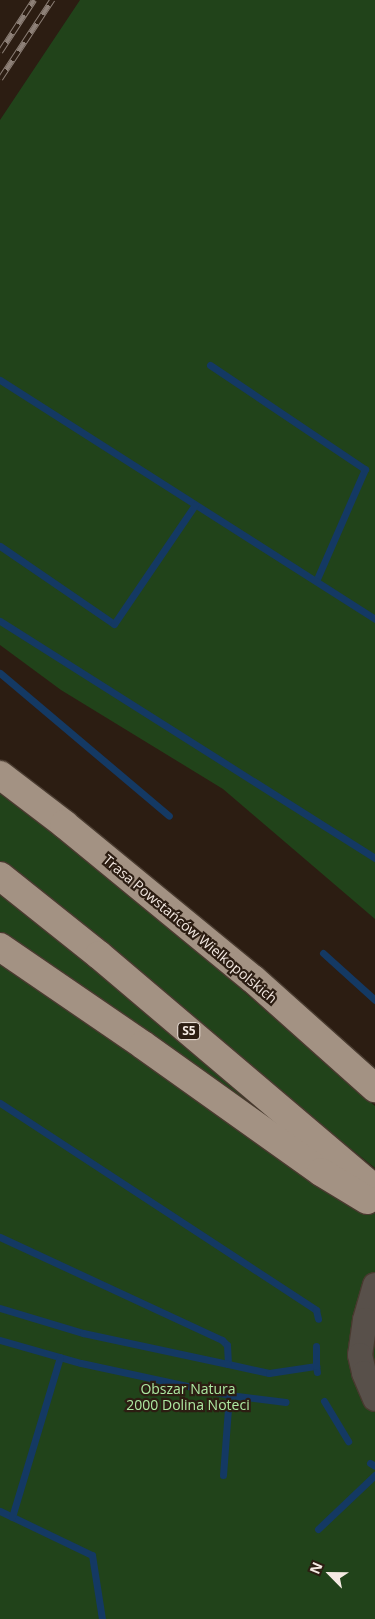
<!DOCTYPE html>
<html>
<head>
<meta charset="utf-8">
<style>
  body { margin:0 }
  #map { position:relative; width:375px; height:1619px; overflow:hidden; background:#2c1d12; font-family:"Open Sans",sans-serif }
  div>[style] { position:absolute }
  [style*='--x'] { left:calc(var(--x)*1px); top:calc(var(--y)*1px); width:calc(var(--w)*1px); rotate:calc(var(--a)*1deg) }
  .green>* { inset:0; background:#21431a }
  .stream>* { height:7px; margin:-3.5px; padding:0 3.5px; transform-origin:3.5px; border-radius:3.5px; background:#143963 }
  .roads { filter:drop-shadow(1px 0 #483a2f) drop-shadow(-1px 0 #483a2f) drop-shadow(0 1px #483a2f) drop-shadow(0 -1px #483a2f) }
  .minor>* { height:24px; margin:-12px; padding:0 12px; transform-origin:12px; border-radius:12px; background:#58504a }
  .highway>* { height:28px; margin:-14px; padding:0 14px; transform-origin:14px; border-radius:14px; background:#a39283 }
  .rail>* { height:5.5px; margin-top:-2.75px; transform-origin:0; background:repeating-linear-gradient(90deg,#2c1d12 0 11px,#8d8077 0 22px); box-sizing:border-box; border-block:1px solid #8d8077 }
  span { translate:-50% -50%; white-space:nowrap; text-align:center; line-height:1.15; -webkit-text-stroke:4.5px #2c1d12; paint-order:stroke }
  .shield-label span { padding:1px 4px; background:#2c1d12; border:1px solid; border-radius:4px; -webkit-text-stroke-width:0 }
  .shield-label { font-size:12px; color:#f4e9e2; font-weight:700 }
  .street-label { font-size:14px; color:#f4e9e2 }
  .park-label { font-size:14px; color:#aee9a2 }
  .north { position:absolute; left:305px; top:1549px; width:50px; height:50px; -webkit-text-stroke:4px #2c1d12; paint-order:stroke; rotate:293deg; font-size:14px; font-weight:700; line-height:20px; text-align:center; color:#f4e9e2 }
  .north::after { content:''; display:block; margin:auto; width:18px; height:22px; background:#f4e9e2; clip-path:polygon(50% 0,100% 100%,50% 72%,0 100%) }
</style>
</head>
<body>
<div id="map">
  <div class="green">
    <i style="clip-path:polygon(80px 0,375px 0,375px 919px,223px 789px,61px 690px,0 645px,0 120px)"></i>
    <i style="clip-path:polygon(0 793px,88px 861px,227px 977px,375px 1106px,375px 1168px,326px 1129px,375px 1175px,375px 1619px,0 1619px)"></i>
  </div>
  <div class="stream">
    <i style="--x:210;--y:365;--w:187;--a:33.9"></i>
    <i style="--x:365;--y:469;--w:122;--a:113.6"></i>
    <i style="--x:0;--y:380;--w:445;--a:32.5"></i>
    <i style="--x:0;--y:546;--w:138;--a:34.4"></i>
    <i style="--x:114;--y:624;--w:144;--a:-55.8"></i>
    <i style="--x:0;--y:621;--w:444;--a:32.3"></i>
    <i style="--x:0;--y:673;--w:221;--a:40.2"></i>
    <i style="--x:323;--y:953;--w:70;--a:42.1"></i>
    <i style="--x:0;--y:1103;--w:378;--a:33.2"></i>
    <i style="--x:316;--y:1310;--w:9;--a:77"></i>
    <i style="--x:0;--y:1237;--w:245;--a:24.9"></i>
    <i style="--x:222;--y:1340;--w:7;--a:45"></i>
    <i style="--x:227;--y:1345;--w:19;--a:87"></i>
    <i style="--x:228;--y:1364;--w:42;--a:12.4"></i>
    <i style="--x:269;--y:1373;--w:48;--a:-8.5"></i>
    <i style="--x:316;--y:1366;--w:6;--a:81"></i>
    <i style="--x:0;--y:1308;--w:87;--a:16.8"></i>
    <i style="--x:83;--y:1333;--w:148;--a:12.1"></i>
    <i style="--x:0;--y:1340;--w:84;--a:15.9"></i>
    <i style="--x:81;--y:1363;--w:151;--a:12.2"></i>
    <i style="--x:229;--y:1395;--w:57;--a:7"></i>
    <i style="--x:316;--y:1346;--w:20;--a:90"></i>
    <i style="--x:324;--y:1401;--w:47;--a:59"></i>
    <i style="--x:370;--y:1463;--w:6;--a:31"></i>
    <i style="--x:223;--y:1475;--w:80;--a:-85.7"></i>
    <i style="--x:0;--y:1511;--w:102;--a:25.6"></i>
    <i style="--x:92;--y:1555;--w:65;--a:81.1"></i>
    <i style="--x:12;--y:1517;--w:167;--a:-73.3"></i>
    <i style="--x:318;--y:1529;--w:79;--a:-43.5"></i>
  </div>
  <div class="roads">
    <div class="minor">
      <i style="--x:375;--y:1285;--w:36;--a:106"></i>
      <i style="--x:365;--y:1320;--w:35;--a:98"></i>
      <i style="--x:360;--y:1355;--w:18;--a:77"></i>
      <i style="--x:364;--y:1373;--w:28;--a:67"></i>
    </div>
    <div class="highway">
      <i style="--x:0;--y:775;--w:81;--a:37.4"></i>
      <i style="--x:64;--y:824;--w:244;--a:39.4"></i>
      <i style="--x:253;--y:979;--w:164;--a:41.8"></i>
      <i style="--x:0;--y:876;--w:127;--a:38.6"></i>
      <i style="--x:99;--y:955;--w:362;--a:40.3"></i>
      <i style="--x:0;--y:947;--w:173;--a:34.4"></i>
      <i style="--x:143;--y:1045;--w:219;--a:35.5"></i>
      <i style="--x:321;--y:1172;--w:54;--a:31.3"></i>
    </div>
  </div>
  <div class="rail">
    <i style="--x:0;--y:52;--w:62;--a:-56.8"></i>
    <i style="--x:0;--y:79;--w:95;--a:-56.6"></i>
  </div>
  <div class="shield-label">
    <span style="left:189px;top:1031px">S5</span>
  </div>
  <div class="street-label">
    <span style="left:190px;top:929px;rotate:40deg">Trasa Powstańców Wielkopolskich</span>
  </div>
  <div class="park-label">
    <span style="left:188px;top:1397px">Obszar Natura<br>2000 Dolina Noteci</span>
  </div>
  <div class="north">N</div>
</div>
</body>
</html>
